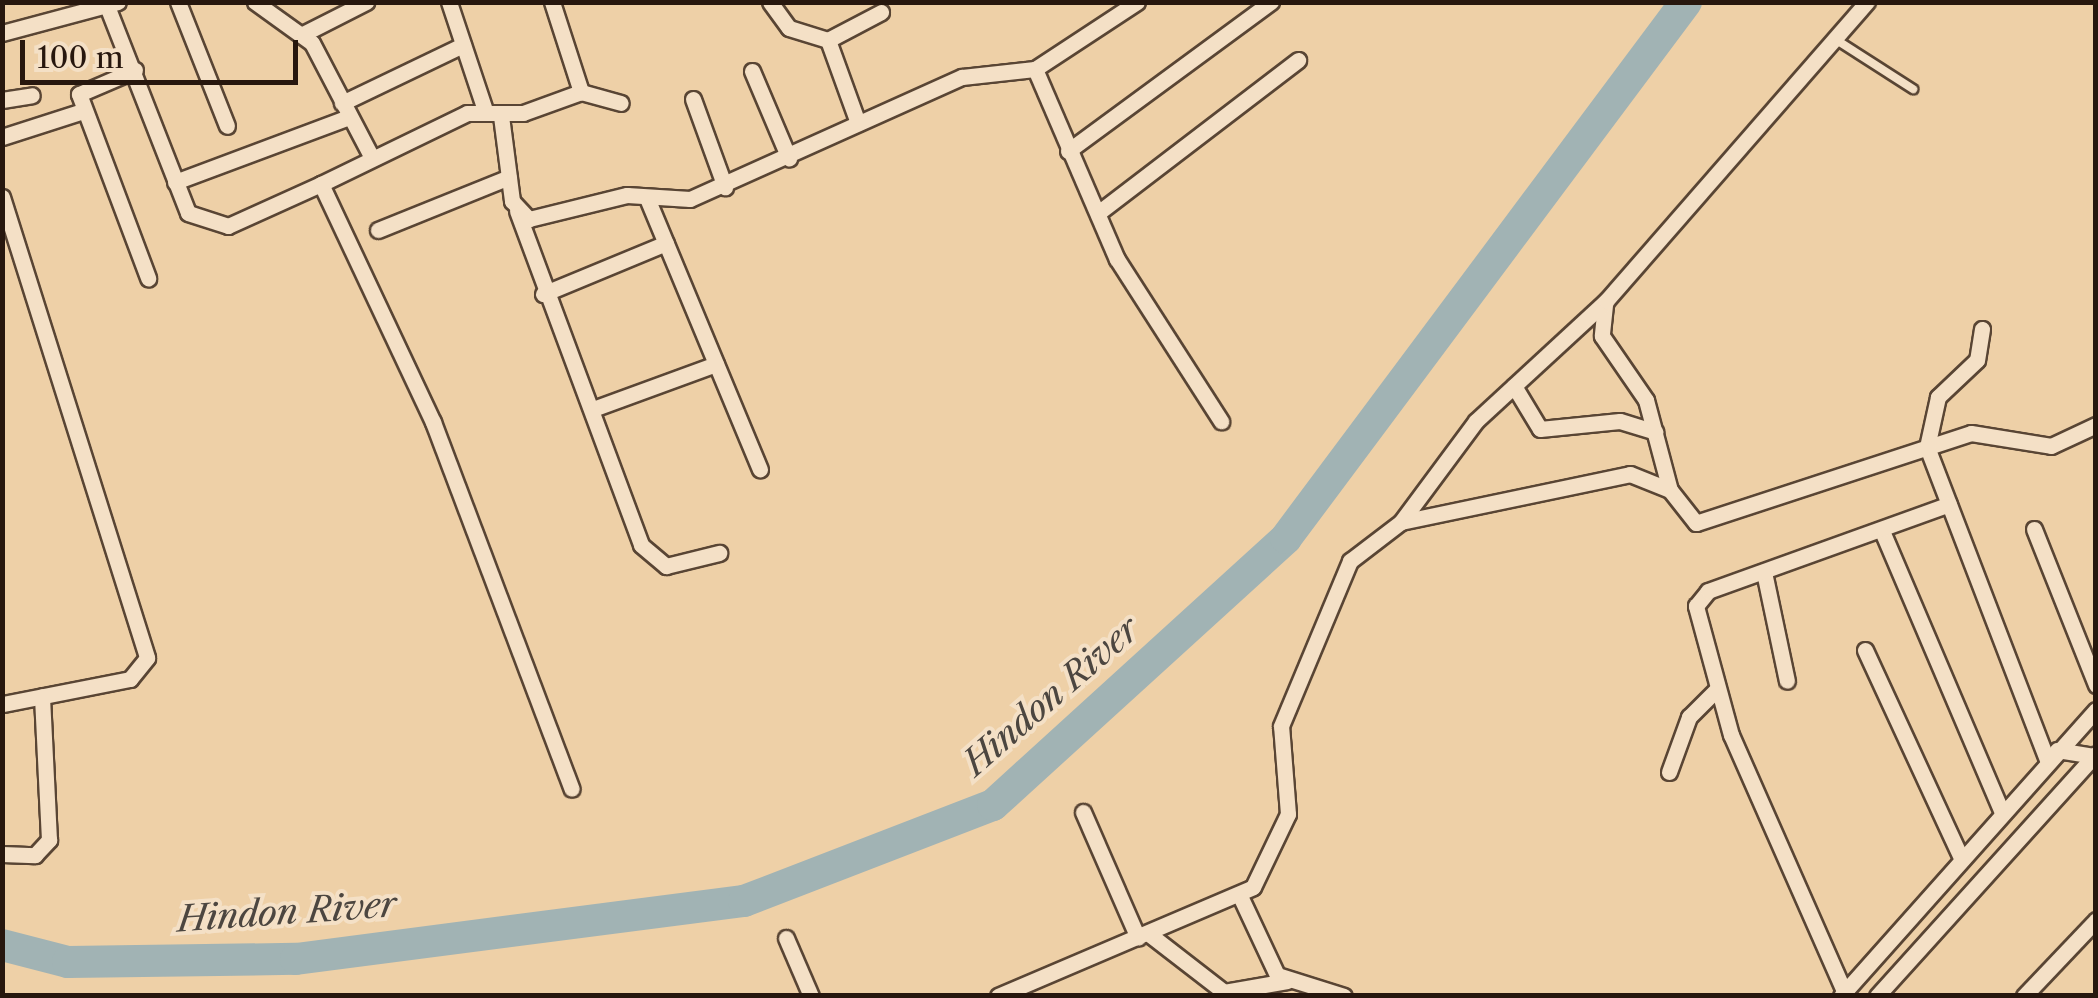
<!DOCTYPE html>
<html>
<head>
<meta charset="utf-8">
<style>
  body { margin:0 }
  #map { position:relative; width:2098px; height:998px; overflow:hidden; background:#eed0a7; font-family:"Libre Caslon Text",serif }
  div>[style] { position:absolute }
  [style*='--x'] { left:calc(var(--x)*1px); top:calc(var(--y)*1px); width:calc(var(--w)*1px); rotate:calc(var(--a)*1deg) }
  .river>* { height:32px; margin:-16px; padding:0 16px; transform-origin:16px; border-radius:16px; background:#a1b3b4 }
  .roads { filter:drop-shadow(2px 0 #594534) drop-shadow(-2px 0 #594534) drop-shadow(0 2px #594534) drop-shadow(0 -2px #594534) }
  .lane>* { height:8px; margin:-4px; padding:0 4px; transform-origin:4px; border-radius:4px; background:#f4e0c6 }
  .street>* { height:15px; margin:-7.5px; padding:0 7.5px; transform-origin:7.5px; border-radius:7.5px; background:#f4e0c6 }
  span { translate:-50% -50%; white-space:nowrap; text-align:center; line-height:1.15; -webkit-text-stroke:8px #f4e0c6; paint-order:stroke }
  .water-label { font-size:35px; color:#4c4640; font-style:italic }
  .frame { position:absolute; inset:0; border:5px solid #27170e; pointer-events:none }
  .scale { position:absolute; left:20px; top:40px; width:278px; height:45px; box-sizing:border-box; border:5px solid #27170e; border-top:0; padding-left:12px; font-size:30px; line-height:35px; white-space:nowrap; color:#27170e; -webkit-text-stroke:8px #f4e0c6; paint-order:stroke }
</style>
</head>
<body>
<div id="map">
  <div class="river">
    <i style="--x:2;--y:945;--w:68;--a:14.4"></i>
    <i style="--x:68;--y:962;--w:228;--a:-0.8"></i>
    <i style="--x:296;--y:959;--w:452;--a:-7.4"></i>
    <i style="--x:744;--y:901;--w:267;--a:-21.1"></i>
    <i style="--x:993;--y:805;--w:396;--a:-42.3"></i>
    <i style="--x:1286;--y:538;--w:669;--a:-53.27"></i>
  </div>
  <div class="roads">
    <div class="lane">
      <i style="--x:1835;--y:39;--w:93;--a:32.7"></i>
    </div>
    <div class="street">
      <i style="--x:178;--y:2;--w:133;--a:68.4"></i>
      <i style="--x:255;--y:2;--w:70;--a:35.7"></i>
      <i style="--x:312;--y:43;--w:130;--a:62.4"></i>
      <i style="--x:449;--y:2;--w:114;--a:71.6"></i>
      <i style="--x:552;--y:2;--w:95;--a:72.1"></i>
      <i style="--x:770;--y:2;--w:32;--a:54"></i>
      <i style="--x:789;--y:28;--w:41;--a:17.1"></i>
      <i style="--x:107;--y:6;--w:222;--a:68.6"></i>
      <i style="--x:188;--y:213;--w:42;--a:18"></i>
      <i style="--x:228;--y:226;--w:102;--a:-24.3"></i>
      <i style="--x:321;--y:184;--w:263;--a:64.8"></i>
      <i style="--x:433;--y:422;--w:392;--a:69.3"></i>
      <i style="--x:2;--y:33;--w:120;--a:-15"></i>
      <i style="--x:303;--y:34;--w:71;--a:-26.9"></i>
      <i style="--x:1035;--y:69;--w:207;--a:66.7"></i>
      <i style="--x:1117;--y:259;--w:193;--a:57.3"></i>
      <i style="--x:135;--y:70;--w:61;--a:156.8"></i>
      <i style="--x:79;--y:94;--w:197;--a:69.4"></i>
      <i style="--x:752;--y:71;--w:95;--a:67"></i>
      <i style="--x:693;--y:99;--w:94;--a:70"></i>
      <i style="--x:2;--y:100;--w:30;--a:-9"></i>
      <i style="--x:342;--y:103;--w:134;--a:-25.6"></i>
      <i style="--x:501;--y:116;--w:86;--a:82.6"></i>
      <i style="--x:512;--y:201;--w:25;--a:47"></i>
      <i style="--x:529;--y:219;--w:101;--a:-13.8"></i>
      <i style="--x:627;--y:195;--w:63;--a:3.6"></i>
      <i style="--x:690;--y:199;--w:298;--a:-24.2"></i>
      <i style="--x:962;--y:77;--w:73;--a:-6.3"></i>
      <i style="--x:1035;--y:69;--w:122;--a:-33.3"></i>
      <i style="--x:858;--y:123;--w:88;--a:-109.9"></i>
      <i style="--x:828;--y:40;--w:60;--a:-27.8"></i>
      <i style="--x:2;--y:137;--w:85;--a:-17.8"></i>
      <i style="--x:1068;--y:151;--w:252;--a:-36.3"></i>
      <i style="--x:175;--y:182;--w:186;--a:-20.5"></i>
      <i style="--x:321;--y:184;--w:162;--a:-25.9"></i>
      <i style="--x:467;--y:113;--w:56;--a:0"></i>
      <i style="--x:523;--y:113;--w:62;--a:-19.9"></i>
      <i style="--x:581;--y:92;--w:41;--a:15.4"></i>
      <i style="--x:2;--y:197;--w:483;--a:72.5"></i>
      <i style="--x:147;--y:658;--w:27;--a:129"></i>
      <i style="--x:130;--y:679;--w:130;--a:168.9"></i>
      <i style="--x:647;--y:198;--w:294;--a:67.4"></i>
      <i style="--x:517;--y:211;--w:356;--a:69.6"></i>
      <i style="--x:641;--y:545;--w:33;--a:40"></i>
      <i style="--x:666;--y:566;--w:55;--a:-13.8"></i>
      <i style="--x:1098;--y:213;--w:252;--a:-37.4"></i>
      <i style="--x:378;--y:230;--w:141;--a:-22"></i>
      <i style="--x:543;--y:294;--w:133;--a:-22.5"></i>
      <i style="--x:1605;--y:305;--w:31;--a:96"></i>
      <i style="--x:1602;--y:336;--w:78;--a:55.5"></i>
      <i style="--x:1646;--y:400;--w:93;--a:75.1"></i>
      <i style="--x:1670;--y:490;--w:42;--a:51.8"></i>
      <i style="--x:1696;--y:523;--w:289;--a:-18.1"></i>
      <i style="--x:1971;--y:433;--w:81;--a:9.2"></i>
      <i style="--x:2051;--y:446;--w:50;--a:-25"></i>
      <i style="--x:1982;--y:329;--w:31;--a:99"></i>
      <i style="--x:1977;--y:360;--w:54;--a:136.5"></i>
      <i style="--x:1938;--y:397;--w:51;--a:102.4"></i>
      <i style="--x:1927;--y:447;--w:335;--a:69"></i>
      <i style="--x:1514;--y:386;--w:50;--a:58.8"></i>
      <i style="--x:1540;--y:429;--w:80;--a:-5.7"></i>
      <i style="--x:1620;--y:421;--w:37;--a:17"></i>
      <i style="--x:593;--y:409;--w:131;--a:-20.1"></i>
      <i style="--x:1401;--y:522;--w:234;--a:-11.8"></i>
      <i style="--x:1630;--y:474;--w:43;--a:21.8"></i>
      <i style="--x:2034;--y:529;--w:168;--a:68.3"></i>
      <i style="--x:1882;--y:531;--w:306;--a:66.9"></i>
      <i style="--x:1764;--y:572;--w:111;--a:78.1"></i>
      <i style="--x:1865;--y:650;--w:231;--a:65.2"></i>
      <i style="--x:2057;--y:750;--w:37;--a:9"></i>
      <i style="--x:1669;--y:772;--w:59;--a:-70"></i>
      <i style="--x:1689;--y:717;--w:40;--a:-45"></i>
      <i style="--x:1083;--y:812;--w:137;--a:66.4"></i>
      <i style="--x:2;--y:854;--w:33;--a:2"></i>
      <i style="--x:35;--y:855;--w:21;--a:-47"></i>
      <i style="--x:49;--y:840;--w:144;--a:-92.8"></i>
      <i style="--x:1240;--y:896;--w:87;--a:64.9"></i>
      <i style="--x:1277;--y:975;--w:70;--a:17.4"></i>
      <i style="--x:1149;--y:934;--w:95;--a:37.7"></i>
      <i style="--x:1224;--y:992;--w:64;--a:-9.9"></i>
      <i style="--x:786;--y:938;--w:63;--a:66.7"></i>
      <i style="--x:1844;--y:991;--w:280;--a:-113.8"></i>
      <i style="--x:1731;--y:735;--w:134;--a:-105.2"></i>
      <i style="--x:1696;--y:606;--w:19;--a:-51"></i>
      <i style="--x:1708;--y:591;--w:256;--a:-19.8"></i>
      <i style="--x:998;--y:996;--w:277;--a:-23.1"></i>
      <i style="--x:1253;--y:887;--w:81;--a:-64.4"></i>
      <i style="--x:1288;--y:814;--w:88;--a:-94.5"></i>
      <i style="--x:1281;--y:726;--w:179;--a:-67.3"></i>
      <i style="--x:1350;--y:561;--w:64;--a:-37.4"></i>
      <i style="--x:1401;--y:522;--w:126;--a:-53.4"></i>
      <i style="--x:1476;--y:421;--w:177;--a:-42.7"></i>
      <i style="--x:1606;--y:301;--w:397;--a:-48.9"></i>
      <i style="--x:1841;--y:996;--w:383;--a:-48.3"></i>
      <i style="--x:1877;--y:996;--w:326;--a:-47.9"></i>
      <i style="--x:2024;--y:996;--w:105;--a:-46.5"></i>
    </div>
  </div>
  <div class="water-label">
    <span style="left:1051px;top:696px;rotate:-41deg">Hindon River</span>
    <span style="left:287px;top:912px;rotate:-4deg">Hindon River</span>
  </div>
  <div class="frame"></div>
  <div class="scale">100 m</div>
</div>
</body>
</html>
